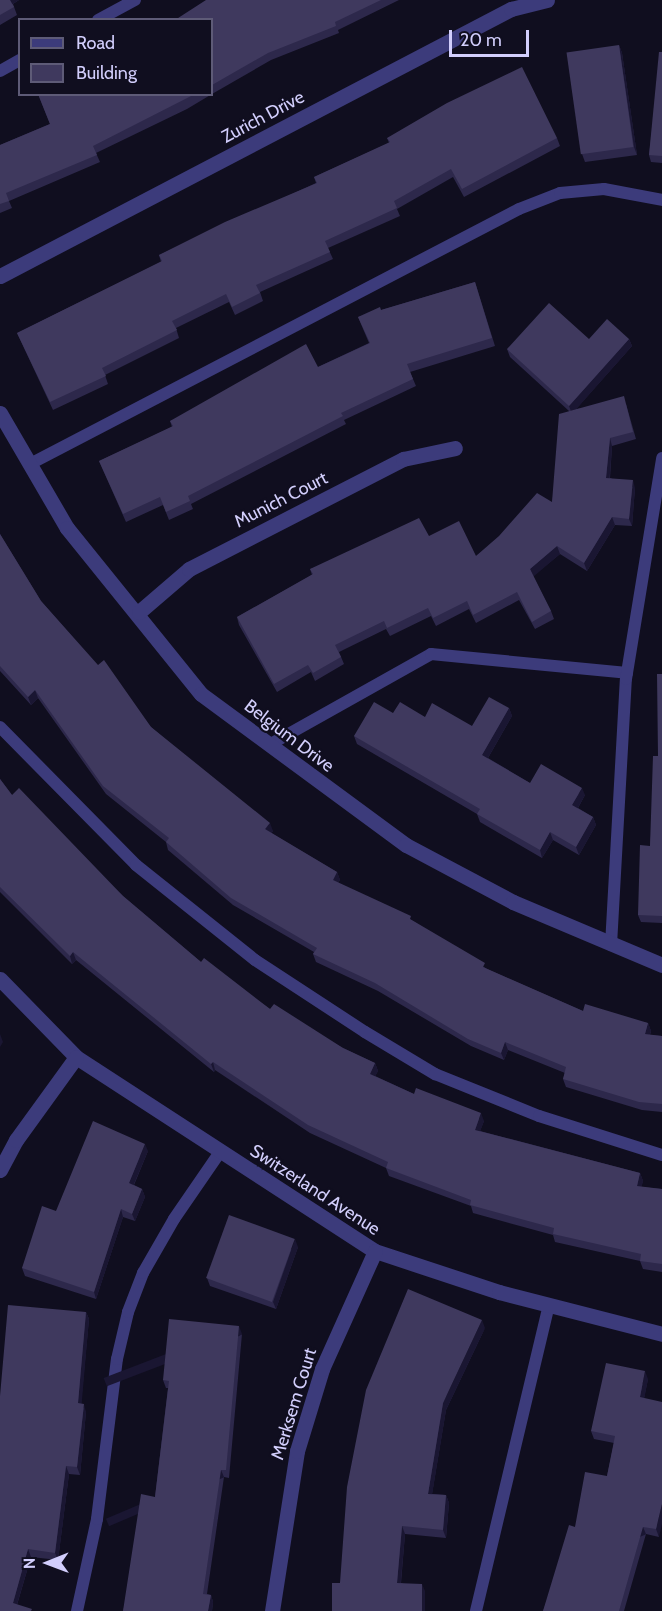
<!DOCTYPE html>
<html>
<head>
<meta charset="utf-8">
<style>
  body { margin:0 }
  #map { position:relative; width:662px; height:1611px; overflow:hidden; background:#100e1f; font-family:Cabin,sans-serif }
  div>[style] { position:absolute }
  [style*='--x'] { left:calc(var(--x)*1px); top:calc(var(--y)*1px); width:calc(var(--w)*1px); rotate:calc(var(--a)*1deg) }
  .lane>* { height:12px; margin:-6px; padding:0 6px; transform-origin:6px; border-radius:6px; background:#3c3b7b }
  .street>* { height:15px; margin:-7.5px; padding:0 7.5px; transform-origin:7.5px; border-radius:7.5px; background:#3c3b7b }
  .wall>* { inset:0; background:#2d284b }
  .shaded-wall>* { inset:0; background:#1a1632; transform-origin:0 0 }
  .building>* { inset:0; background:#3f395e; transform-origin:0 0 }
  span { translate:-50% -50%; white-space:nowrap; text-align:center; line-height:1.15; -webkit-text-stroke:4.5px #100e1f; paint-order:stroke }
  .street-label { font-size:18px; color:#d2cefc }
  .legend { position:absolute; left:18px; top:18px; width:195px; height:78px; box-sizing:border-box; background:#100e1f; border:2px solid #5e5b77; margin:0; padding:8px 10px; list-style:none; font-size:18px; color:#d2cefc }
  .legend li { display:flex; align-items:center; gap:12px; height:30px }
  .legend b { width:30px; border:2px solid #5e5b77 }
  .north { position:absolute; left:18px; top:1533px; width:60px; height:60px; -webkit-text-stroke:4px #100e1f; paint-order:stroke; rotate:269deg; font-size:16px; font-weight:700; line-height:24px; text-align:center; color:#d2cefc }
  .north::after { content:''; display:block; margin:auto; width:21px; height:27px; background:#d2cefc; clip-path:polygon(50% 0,100% 100%,50% 72%,0 100%) }
  .scale { position:absolute; left:449px; top:30px; width:80px; height:27px; box-sizing:border-box; border:3px solid #d2cefc; border-top:0; padding-left:8px; font-size:18px; line-height:21px; white-space:nowrap; color:#d2cefc; -webkit-text-stroke:4px #100e1f; paint-order:stroke }
</style>
</head>
<body>
<div id="map">
  <div class="lane">
    <i style="--x:98;--y:20;--w:42;--a:-28.4"></i>
    <i style="--x:0;--y:71;--w:23;--a:-29"></i>
    <i style="--x:30;--y:464;--w:551;--a:-27.54"></i>
    <i style="--x:519;--y:209;--w:44;--a:-21.3"></i>
    <i style="--x:560;--y:193;--w:44;--a:-5.2"></i>
    <i style="--x:604;--y:189;--w:59;--a:10.7"></i>
    <i style="--x:0;--y:727;--w:194;--a:45.4"></i>
    <i style="--x:136;--y:865;--w:152;--a:38.6"></i>
    <i style="--x:255;--y:960;--w:131;--a:33.2"></i>
    <i style="--x:365;--y:1032;--w:82;--a:31"></i>
    <i style="--x:435;--y:1074;--w:112;--a:22"></i>
    <i style="--x:539;--y:1116;--w:129;--a:17.6"></i>
    <i style="--x:269;--y:745;--w:186;--a:-29.3"></i>
    <i style="--x:431;--y:654;--w:197;--a:5.5"></i>
    <i style="--x:611;--y:945;--w:266;--a:-86.8"></i>
    <i style="--x:626;--y:679;--w:224;--a:-80.7"></i>
    <i style="--x:77;--y:1611;--w:94;--a:-77.7"></i>
    <i style="--x:97;--y:1519;--w:161;--a:-82.9"></i>
    <i style="--x:117;--y:1359;--w:48;--a:-76.8"></i>
    <i style="--x:128;--y:1312;--w:42;--a:-69"></i>
    <i style="--x:143;--y:1273;--w:62;--a:-60.1"></i>
    <i style="--x:174;--y:1219;--w:81;--a:-55.5"></i>
    <i style="--x:476;--y:1611;--w:315;--a:-76.6"></i>
  </div>
  <div class="street">
    <i style="--x:0;--y:276;--w:577;--a:-27.59"></i>
    <i style="--x:511;--y:9;--w:37;--a:-14"></i>
    <i style="--x:0;--y:413;--w:133;--a:59.8"></i>
    <i style="--x:67;--y:528;--w:213;--a:51.1"></i>
    <i style="--x:201;--y:694;--w:255;--a:36.4"></i>
    <i style="--x:406;--y:845;--w:121;--a:28"></i>
    <i style="--x:513;--y:902;--w:162;--a:22.9"></i>
    <i style="--x:139;--y:612;--w:66;--a:-40.7"></i>
    <i style="--x:189;--y:569;--w:241;--a:-27.2"></i>
    <i style="--x:403;--y:459;--w:53;--a:-11.9"></i>
    <i style="--x:0;--y:979;--w:109;--a:45.7"></i>
    <i style="--x:76;--y:1057;--w:356;--a:33"></i>
    <i style="--x:375;--y:1251;--w:131;--a:18.3"></i>
    <i style="--x:499;--y:1292;--w:168;--a:14.4"></i>
    <i style="--x:0;--y:1170;--w:34;--a:-62"></i>
    <i style="--x:16;--y:1140;--w:102;--a:-54.1"></i>
    <i style="--x:272;--y:1611;--w:162;--a:-81.1"></i>
    <i style="--x:297;--y:1451;--w:86;--a:-73"></i>
    <i style="--x:322;--y:1369;--w:129;--a:-65.8"></i>
  </div>
  <div class="wall">
    <i style="clip-path:polygon(0 0,19px 0,13px 4px,17px 15px,0 25px)"></i>
    <i style="clip-path:polygon(206px 0,399px 0,338px 30px,339px 33px,271px 60px,212px 94px,212px 20px)"></i>
    <i style="clip-path:polygon(619px 45px,622px 53px,637px 155px,585px 162px,582px 154px)"></i>
    <i style="clip-path:polygon(662px 52px,662px 163px,651px 162px,649px 155px)"></i>
    <i style="clip-path:polygon(38px 94px,212px 94px,187px 109px,96px 153px,100px 162px,9px 201px,12px 208px,0 213px,0 145px,50px 124px)"></i>
    <i style="clip-path:polygon(387px 138px,557px 138px,560px 146px,464px 197px,453px 177px,397px 209px,400px 216px,328px 248px,333px 259px,260px 292px,263px 301px,235px 315px,229px 302px,176px 328px,179px 338px,105px 375px,108px 384px,53px 410px,17px 333px,161px 262px,159px 255px,316px 183px,314px 177px,389px 143px)"></i>
    <i style="clip-path:polygon(475px 282px,495px 346px,410px 372px,416px 386px,344px 420px,346px 424px,191px 504px,193px 509px,169px 520px,163px 505px,126px 522px,99px 461px,172px 427px,170px 421px,318px 367px,369px 343px,358px 317px)"></i>
    <i style="clip-path:polygon(589px 339px,629px 339px,632px 346px,576px 409px,626px 404px,636px 439px,612px 446px,610px 478px,635px 488px,632px 526px,615px 525px,587px 571px,560px 554px,533px 576px,551px 611px,554px 619px,535px 629px,519px 600px,476px 623px,469px 609px,436px 626px,431px 616px,390px 636px,386px 629px,339px 652px,344px 664px,315px 681px,311px 672px,277px 692px,239px 625px,237px 617px,312px 575px,310px 569px,429px 536px,476px 556px,552px 502px,569px 411px,510px 357px,507px 349px)"></i>
    <i style="clip-path:polygon(0 534px,41px 601px,151px 727px,273px 831px,271px 833px,337px 872px,340px 880px,338px 883px,413px 921px,487px 969px,583px 1011px,648px 1023px,651px 1031px,650px 1035px,662px 1036px,662px 1112px,642px 1110px,566px 1087px,563px 1079px,565px 1073px,508px 1050px,504px 1060px,471px 1046px,378px 991px,316px 962px,313px 954px,314px 952px,233px 905px,168px 850px,166px 842px,106px 794px,38px 698px,31px 705px,0 671px)"></i>
    <i style="clip-path:polygon(662px 674px,662px 923px,641px 922px,638px 915px,650px 846px,658px 756px)"></i>
    <i style="clip-path:polygon(509px 708px,512px 716px,488px 758px,530px 783px,585px 795px,578px 808px,593px 817px,596px 825px,579px 855px,553px 840px,542px 858px,480px 822px,477px 814px,357px 744px,354px 736px,393px 713px,425px 717px,472px 726px)"></i>
    <i style="clip-path:polygon(0 779px,12px 795px,123px 896px,201px 962px,270px 1009px,343px 1048px,375px 1063px,378px 1071px,375px 1076px,414px 1094px,484px 1121px,480px 1131px,640px 1173px,643px 1181px,641px 1187px,662px 1189px,662px 1272px,643px 1269px,640px 1261px,555px 1242px,553px 1235px,473px 1213px,471px 1206px,389px 1176px,386px 1168px,310px 1133px,215px 1070px,214px 1072px,76px 960px,72px 964px,0 892px)"></i>
    <i style="clip-path:polygon(148px 1151px,134px 1185px,142px 1189px,145px 1197px,135px 1221px,123px 1217px,96px 1299px,25px 1276px,22px 1268px,56px 1211px)"></i>
    <i style="clip-path:polygon(298px 1247px,276px 1309px,210px 1286px,207px 1278px)"></i>
    <i style="clip-path:polygon(86px 1312px,89px 1319px,81px 1404px,86px 1412px,80px 1475px,69px 1474px,58px 1560px,31px 1557px,17px 1605px,0 1611px)"></i>
    <i style="clip-path:polygon(485px 1328px,446px 1410px,432px 1494px,446px 1495px,449px 1503px,446px 1538px,405px 1534px,401px 1583px,425px 1591px,340px 1583px)"></i>
    <i style="clip-path:polygon(242px 1334px,229px 1478px,224px 1477px,207px 1594px,211px 1595px,213px 1602px,212px 1611px,123px 1611px,155px 1497px,168px 1388px,166px 1388px,163px 1380px)"></i>
    <i style="clip-path:polygon(648px 1379px,644px 1398px,659px 1537px,646px 1534px,624px 1611px,543px 1611px,575px 1527px,607px 1476px,614px 1443px,594px 1439px,591px 1431px)"></i>
  </div>
  <div class="shaded-wall">
    <i style="clip-path:polygon(10px 0,19px 0,11px 5px)"></i>
    <i style="clip-path:polygon(619px 45px,622px 53px,637px 155px,634px 147px)"></i>
    <i style="clip-path:polygon(629px 339px,632px 346px,572px 414px,569px 406px)"></i>
    <i style="clip-path:polygon(610px 438px,612px 446px,609px 486px,606px 478px)"></i>
    <i style="clip-path:polygon(633px 480px,635px 488px,632px 526px,629px 519px)"></i>
    <i style="clip-path:polygon(612px 517px,615px 525px,587px 571px,584px 563px)"></i>
    <i style="clip-path:polygon(557px 546px,560px 554px,533px 577px,530px 569px)"></i>
    <i style="clip-path:polygon(35px 690px,38px 698px,31px 705px,28px 697px)"></i>
    <i style="clip-path:polygon(509px 708px,512px 716px,485px 763px,482px 755px)"></i>
    <i style="clip-path:polygon(582px 788px,585px 795px,575px 813px,572px 805px)"></i>
    <i style="clip-path:polygon(593px 817px,596px 825px,579px 855px,576px 847px)"></i>
    <i style="clip-path:polygon(270px 823px,273px 831px,268px 837px,265px 829px)"></i>
    <i style="clip-path:polygon(550px 832px,553px 840px,542px 858px,540px 850px)"></i>
    <i style="clip-path:polygon(337px 872px,340px 880px,335px 888px,333px 880px)"></i>
    <i style="clip-path:polygon(73px 952px,76px 960px,72px 964px,70px 956px)"></i>
    <i style="clip-path:polygon(648px 1023px,651px 1031px,647px 1042px,645px 1034px)"></i>
    <i style="clip-path:polygon(0 1034px,3px 1042px,0 1047px)"></i>
    <i style="clip-path:polygon(505px 1042px,508px 1050px,504px 1060px,501px 1053px)"></i>
    <i style="clip-path:polygon(213px 1062px,215px 1070px,214px 1072px,211px 1064px)"></i>
    <i style="clip-path:polygon(375px 1063px,378px 1071px,373px 1081px,370px 1074px)"></i>
    <i style="clip-path:polygon(481px 1113px,484px 1121px,478px 1137px,475px 1130px)"></i>
    <i style="clip-path:polygon(145px 1144px,148px 1151px,131px 1191px,129px 1183px)"></i>
    <i style="clip-path:polygon(640px 1173px,643px 1181px,640px 1194px,637px 1186px)"></i>
    <i style="clip-path:polygon(142px 1189px,145px 1197px,135px 1221px,132px 1214px)"></i>
    <i style="clip-path:polygon(121px 1209px,123px 1217px,96px 1299px,94px 1292px)"></i>
    <i style="clip-path:polygon(295px 1239px,298px 1247px,276px 1309px,273px 1302px)"></i>
    <i style="clip-path:polygon(86px 1312px,89px 1319px,81px 1411px,78px 1403px)"></i>
    <i style="clip-path:polygon(482px 1320px,485px 1328px,446px 1410px,431px 1501px,428px 1494px,443px 1403px)"></i>
    <i style="left:239px;top:1326px;width:9px;height:145px;rotate:69deg"></i>
    <i style="clip-path:polygon(645px 1371px,648px 1379px,643px 1405px,640px 1397px)"></i>
    <i style="clip-path:polygon(84px 1404px,86px 1412px,80px 1475px,77px 1467px)"></i>
    <i style="clip-path:polygon(66px 1466px,69px 1474px,58px 1560px,55px 1553px)"></i>
    <i style="left:221px;top:1470px;width:8px;height:125px;rotate:67deg"></i>
    <i style="clip-path:polygon(446px 1495px,449px 1503px,446px 1538px,443px 1530px)"></i>
    <i style="clip-path:polygon(662px 1504px,662px 1524px,659px 1537px,656px 1529px)"></i>
    <i style="clip-path:polygon(402px 1526px,405px 1534px,400px 1591px,397px 1583px)"></i>
    <i style="left:643px;top:1527px;width:8px;height:87px;rotate:67deg"></i>
    <i style="clip-path:polygon(28px 1549px,31px 1557px,15px 1611px,13px 1603px)"></i>
    <i style="clip-path:polygon(422px 1584px,425px 1591px,425px 1611px,422px 1611px)"></i>
    <i style="clip-path:polygon(211px 1595px,213px 1602px,212px 1611px,208px 1611px)"></i>
  </div>
  <div class="building">
    <i style="clip-path:polygon(0 0,10px 0,14px 7px,0 15px)"></i>
    <i style="clip-path:polygon(206px 0,381px 0,335px 22px,336px 26px,268px 53px,212px 85px,212px 20px,175px 20px)"></i>
    <i style="left:619px;top:45px;width:103px;height:53px;rotate:82deg"></i>
    <i style="clip-path:polygon(659px 52px,662px 52px,662px 156px,649px 155px)"></i>
    <i style="clip-path:polygon(522px 67px,557px 138px,462px 189px,451px 169px,394px 201px,397px 208px,325px 241px,330px 252px,256px 285px,260px 293px,232px 307px,226px 294px,172px 321px,177px 330px,102px 368px,106px 376px,50px 402px,17px 333px,162px 261px,159px 255px,225px 222px,317px 183px,314px 177px,390px 142px,387px 138px,447px 103px)"></i>
    <i style="clip-path:polygon(38px 94px,195px 94px,93px 146px,97px 155px,6px 193px,9px 201px,0 204px,0 145px,50px 124px)"></i>
    <i style="clip-path:polygon(475px 282px,492px 338px,407px 364px,413px 379px,341px 413px,343px 416px,188px 496px,190px 501px,166px 512px,160px 497px,123px 514px,99px 461px,173px 426px,170px 421px,306px 344px,318px 367px,370px 343px,358px 317px,380px 307px,381px 310px)"></i>
    <i style="clip-path:polygon(549px 303px,589px 339px,607px 319px,629px 339px,569px 406px,507px 349px)"></i>
    <i style="clip-path:polygon(624px 396px,633px 432px,610px 438px,606px 478px,633px 480px,629px 519px,612px 517px,584px 563px,557px 546px,530px 569px,551px 611px,532px 622px,517px 592px,473px 615px,467px 601px,433px 618px,428px 608px,387px 628px,384px 621px,335px 645px,341px 657px,313px 673px,308px 665px,274px 684px,237px 617px,313px 574px,310px 569px,419px 518px,429px 536px,459px 521px,476px 556px,499px 536px,537px 493px,552px 502px,559px 414px)"></i>
    <i style="clip-path:polygon(0 534px,41px 601px,98px 665px,104px 660px,151px 727px,270px 823px,265px 829px,337px 872px,333px 880px,411px 916px,410px 919px,485px 963px,483px 967px,583px 1011px,585px 1004px,648px 1023px,645px 1034px,662px 1036px,662px 1104px,639px 1102px,563px 1079px,566px 1067px,505px 1042px,501px 1053px,468px 1039px,375px 983px,313px 954px,317px 948px,231px 898px,166px 842px,169px 838px,103px 786px,35px 690px,28px 697px,0 666px)"></i>
    <i style="clip-path:polygon(657px 674px,662px 674px,662px 916px,638px 915px,640px 845px,650px 846px,653px 756px,658px 756px)"></i>
    <i style="clip-path:polygon(489px 697px,509px 708px,482px 755px,530px 783px,541px 764px,582px 788px,572px 805px,593px 817px,576px 847px,550px 832px,540px 850px,477px 814px,480px 809px,354px 736px,374px 702px,393px 713px,400px 702px,425px 717px,432px 703px,472px 726px)"></i>
    <i style="clip-path:polygon(0 779px,12px 795px,19px 788px,123px 896px,201px 962px,204px 958px,270px 1009px,274px 1004px,343px 1048px,375px 1063px,370px 1074px,414px 1094px,416px 1088px,481px 1113px,475px 1130px,640px 1173px,637px 1186px,662px 1189px,662px 1264px,640px 1261px,641px 1254px,553px 1234px,554px 1228px,470px 1205px,471px 1200px,386px 1168px,388px 1162px,308px 1125px,213px 1062px,211px 1064px,73px 952px,70px 956px,0 887px)"></i>
    <i style="clip-path:polygon(93px 1121px,145px 1144px,129px 1183px,142px 1189px,132px 1214px,121px 1209px,94px 1292px,22px 1268px,42px 1206px,56px 1211px)"></i>
    <i style="left:229px;top:1215px;width:70px;height:67px;rotate:20deg"></i>
    <i style="clip-path:polygon(408px 1289px,482px 1320px,443px 1403px,428px 1494px,446px 1495px,443px 1530px,402px 1526px,397px 1583px,422px 1584px,422px 1611px,332px 1611px,332px 1583px,340px 1583px,347px 1487px,366px 1390px)"></i>
    <i style="clip-path:polygon(8px 1305px,86px 1312px,78px 1403px,84px 1404px,77px 1467px,66px 1466px,55px 1553px,28px 1549px,13px 1603px,32px 1609px,31px 1611px,0 1611px,0 1396px)"></i>
    <i style="clip-path:polygon(169px 1319px,239px 1326px,226px 1470px,221px 1470px,203px 1594px,211px 1595px,208px 1611px,123px 1611px,141px 1494px,155px 1497px,169px 1381px,163px 1380px)"></i>
    <i style="clip-path:polygon(606px 1363px,645px 1371px,640px 1397px,662px 1402px,662px 1504px,656px 1529px,643px 1527px,619px 1611px,543px 1611px,569px 1525px,575px 1527px,585px 1472px,607px 1476px,615px 1436px,591px 1431px)"></i>
  </div>
  <div class="street-label">
    <span style="left:263px;top:117px;rotate:-28deg">Zurich Drive</span>
    <span style="left:281px;top:500px;rotate:-27deg">Munich Court</span>
    <span style="left:289px;top:736px;rotate:37deg">Belgium Drive</span>
    <span style="left:315px;top:1190px;rotate:33deg">Switzerland Avenue</span>
    <span style="left:294px;top:1404px;rotate:-73deg">Merksem Court</span>
  </div>
  <ul class="legend">
  <li><b style="height:8px;background:#3c3b7b"></b>Road</li>
  <li><b style="height:16px;background:#3f395e"></b>Building</li>
  </ul>
  <div class="north">N</div>
  <div class="scale">20 m</div>
</div>
</body>
</html>
